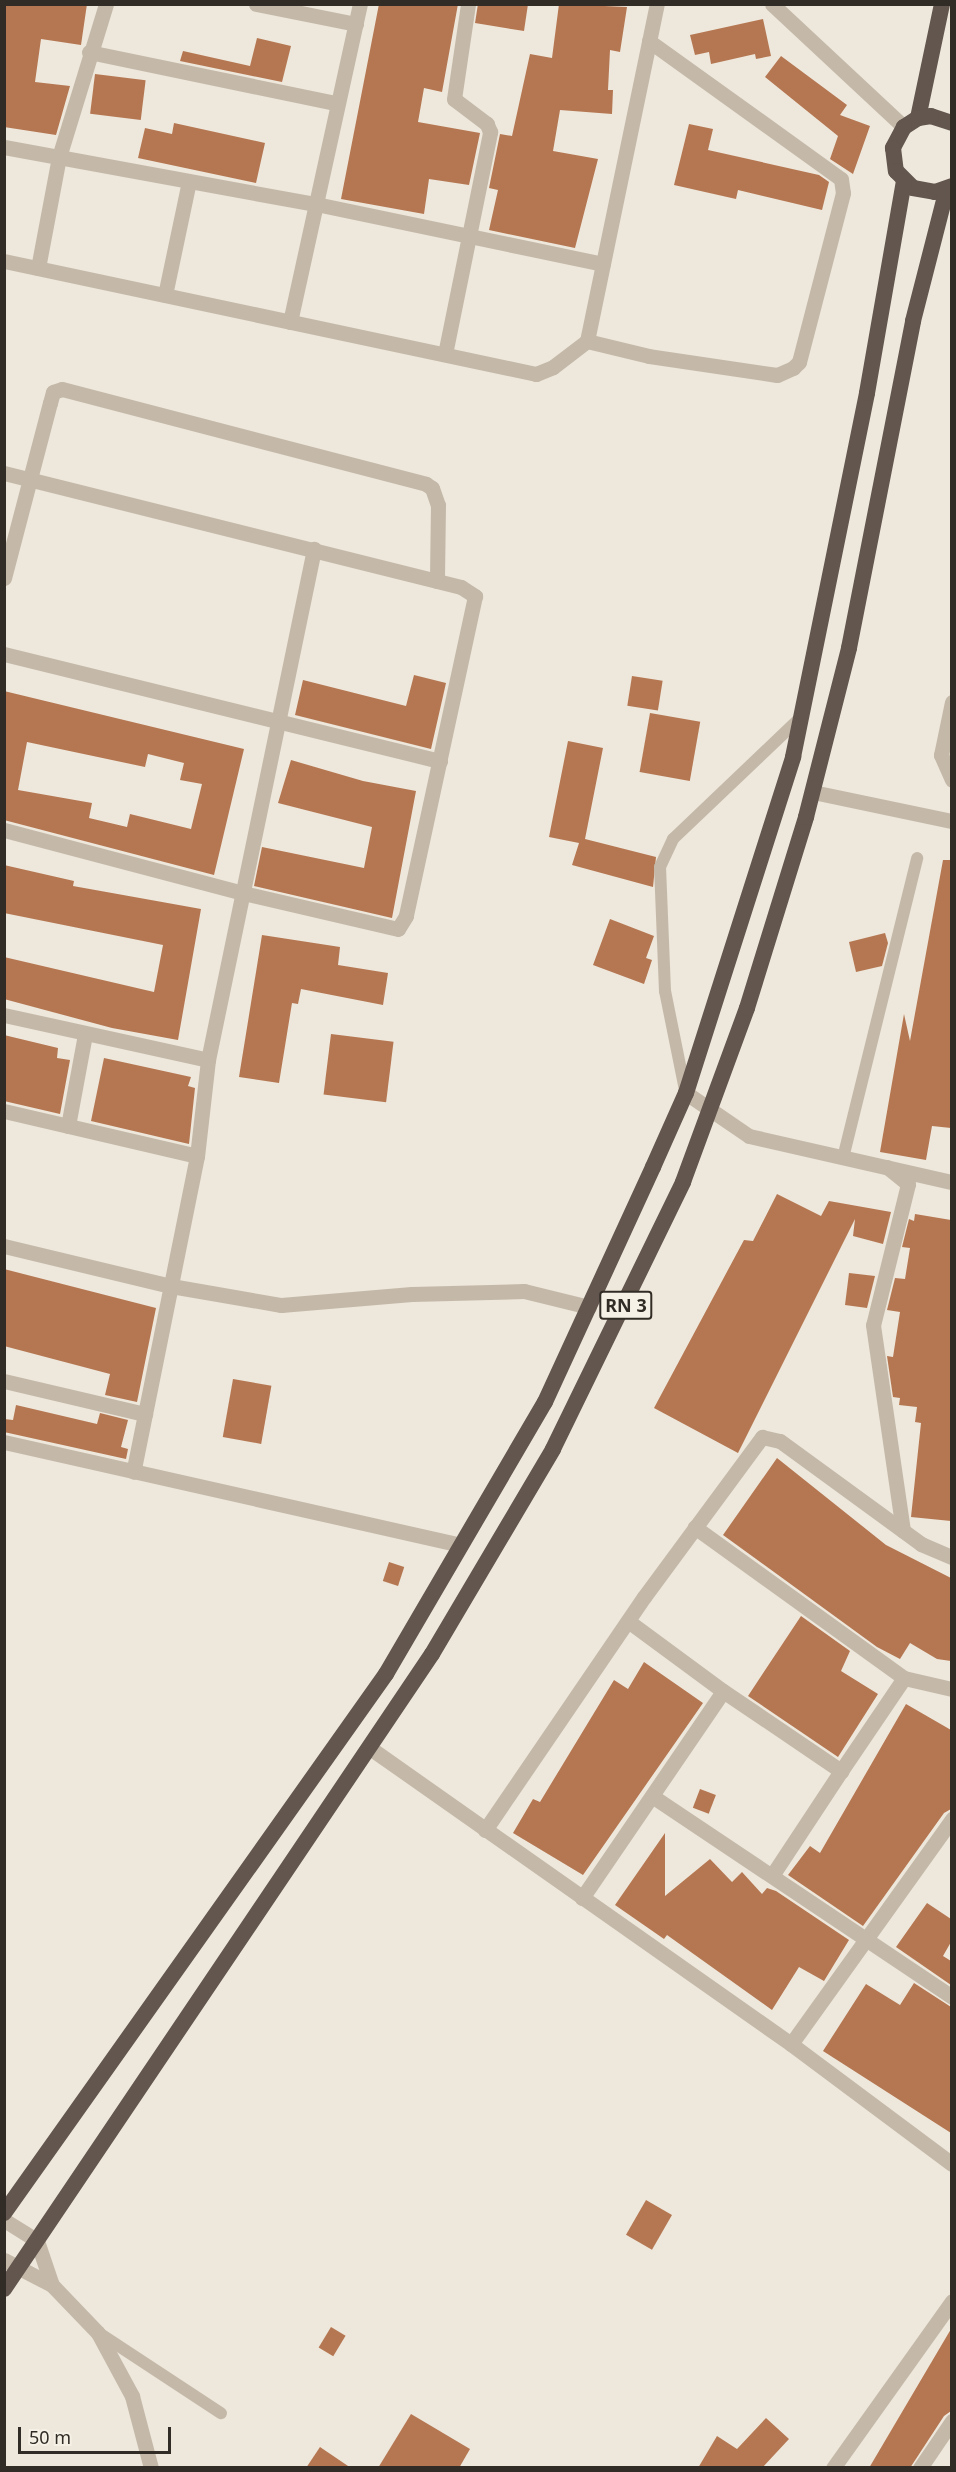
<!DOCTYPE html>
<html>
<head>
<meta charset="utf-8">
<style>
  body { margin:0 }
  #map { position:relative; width:956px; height:2472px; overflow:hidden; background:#eee7db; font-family:"Noto Sans",sans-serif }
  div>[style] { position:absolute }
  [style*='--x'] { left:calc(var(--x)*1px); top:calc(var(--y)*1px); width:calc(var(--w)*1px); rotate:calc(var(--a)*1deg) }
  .building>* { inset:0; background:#b57752; transform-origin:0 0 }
  .service>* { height:12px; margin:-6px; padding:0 6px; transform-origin:6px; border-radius:6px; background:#c4b9a9 }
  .minor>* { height:15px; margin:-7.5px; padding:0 7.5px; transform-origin:7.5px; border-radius:7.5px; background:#c4b9a9 }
  .trunk>* { height:16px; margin:-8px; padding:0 8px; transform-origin:8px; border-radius:8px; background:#62564e }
  span { translate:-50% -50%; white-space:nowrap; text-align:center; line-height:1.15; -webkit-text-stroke:4.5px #f6f1e6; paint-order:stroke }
  .shield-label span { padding:2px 4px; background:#f6f1e6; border:2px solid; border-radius:4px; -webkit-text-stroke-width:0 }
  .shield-label { font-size:18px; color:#322c27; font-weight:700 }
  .frame { position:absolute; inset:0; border:6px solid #322c27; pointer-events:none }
  .scale { position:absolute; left:18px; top:2427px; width:153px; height:27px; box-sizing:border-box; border:3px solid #322c27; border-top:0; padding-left:8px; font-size:18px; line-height:21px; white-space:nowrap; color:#322c27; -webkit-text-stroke:4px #f6f1e6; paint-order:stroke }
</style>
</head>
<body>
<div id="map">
  <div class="building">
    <i style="clip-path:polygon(4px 4px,87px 4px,81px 45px,41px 39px,35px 82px,70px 86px,56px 135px,4px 127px)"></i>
    <i style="clip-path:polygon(379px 4px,458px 4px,442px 92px,424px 88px,418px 122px,480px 133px,469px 185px,429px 179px,424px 214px,341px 199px)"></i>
    <i style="clip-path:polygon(478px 4px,528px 4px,524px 31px,475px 23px)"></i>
    <i style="clip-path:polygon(559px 4px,627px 7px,620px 52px,610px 50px,608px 90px,613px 90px,612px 114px,560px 110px,553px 151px,598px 159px,575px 248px,489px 230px,498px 190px,489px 188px,500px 134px,512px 136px,530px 54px,552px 58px)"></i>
    <i style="clip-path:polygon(763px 19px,771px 56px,756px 59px,755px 54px,711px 64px,709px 52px,695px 55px,690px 35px)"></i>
    <i style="clip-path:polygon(257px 38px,291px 46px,282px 82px,180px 61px,183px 51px,250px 66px)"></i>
    <i style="clip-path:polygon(781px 56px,847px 105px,840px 115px,870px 126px,853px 174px,830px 159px,838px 136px,765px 77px)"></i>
    <i style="left:95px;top:74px;width:51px;height:40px;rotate:7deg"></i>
    <i style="clip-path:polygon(174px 123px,265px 143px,256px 183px,138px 158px,145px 128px,172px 134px)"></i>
    <i style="clip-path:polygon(689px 124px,713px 129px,708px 150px,819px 175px,829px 182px,822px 210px,738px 190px,736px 199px,674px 185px)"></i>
    <i style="clip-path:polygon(414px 675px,446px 683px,431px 749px,295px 715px,303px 680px,406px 706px)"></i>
    <i style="left:632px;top:676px;width:31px;height:30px;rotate:9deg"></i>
    <i style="clip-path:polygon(evenodd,4px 691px,244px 749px,214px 875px,4px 820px,4px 691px,27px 742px,145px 767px,148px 754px,184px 763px,180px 780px,202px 784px,191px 829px,130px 814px,127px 827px,89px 818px,92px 803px,18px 790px,27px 742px)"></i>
    <i style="left:650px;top:713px;width:51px;height:60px;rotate:10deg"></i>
    <i style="clip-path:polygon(568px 741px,603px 748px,585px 839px,656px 857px,653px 887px,572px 865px,579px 843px,549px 837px)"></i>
    <i style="clip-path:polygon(291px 760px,363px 781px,416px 791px,392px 918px,254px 886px,262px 847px,364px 868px,372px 827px,278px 803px)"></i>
    <i style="clip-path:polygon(943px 860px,951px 860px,951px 1128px,932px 1126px,926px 1160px,880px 1152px,904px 1014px,910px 1041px)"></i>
    <i style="clip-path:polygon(4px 865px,74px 881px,73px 886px,201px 909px,178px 1040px,112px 1028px,4px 999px,4px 957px,154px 992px,163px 945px,4px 913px)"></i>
    <i style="clip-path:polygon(610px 919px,654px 936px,646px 958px,652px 960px,644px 984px,593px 965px)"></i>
    <i style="clip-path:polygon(885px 933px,888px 943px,882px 966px,856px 972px,849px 942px)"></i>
    <i style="clip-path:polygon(262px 935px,340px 947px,338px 965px,388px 973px,383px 1005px,301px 989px,298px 1004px,292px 1003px,279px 1083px,239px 1077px)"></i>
    <i style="left:331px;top:1034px;width:63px;height:61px;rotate:7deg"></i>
    <i style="clip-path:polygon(4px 1035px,58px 1048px,57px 1058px,70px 1060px,60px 1114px,4px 1101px)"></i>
    <i style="clip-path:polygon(104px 1058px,191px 1077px,188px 1086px,195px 1088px,189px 1144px,91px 1121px)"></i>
    <i style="clip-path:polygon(777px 1194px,821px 1216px,829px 1201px,891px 1212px,883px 1244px,853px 1236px,855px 1219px,738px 1453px,654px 1408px,744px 1240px,753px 1241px)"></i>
    <i style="clip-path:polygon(915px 1214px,951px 1220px,951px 1521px,911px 1517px,921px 1423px,915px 1422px,917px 1407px,899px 1405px,900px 1398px,893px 1397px,887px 1356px,893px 1357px,900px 1312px,887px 1310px,895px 1278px,905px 1279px,910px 1248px,902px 1247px,909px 1219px,914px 1221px)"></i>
    <i style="clip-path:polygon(4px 1269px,156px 1308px,137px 1402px,105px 1395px,110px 1374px,4px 1346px)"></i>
    <i style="clip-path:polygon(849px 1273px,875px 1276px,867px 1308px,845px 1305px)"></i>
    <i style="left:233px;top:1379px;width:39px;height:59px;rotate:10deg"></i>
    <i style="clip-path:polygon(16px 1405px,97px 1424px,100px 1413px,128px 1420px,121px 1447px,128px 1449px,126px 1459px,4px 1432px,4px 1419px,13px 1420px)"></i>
    <i style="clip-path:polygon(777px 1458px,886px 1545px,951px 1578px,951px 1661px,937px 1659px,910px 1643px,900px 1659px,877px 1647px,723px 1535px)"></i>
    <i style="left:389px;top:1562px;width:16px;height:20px;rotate:18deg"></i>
    <i style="clip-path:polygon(801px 1616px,850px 1651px,841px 1671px,878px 1694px,838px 1757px,748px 1696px)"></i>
    <i style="clip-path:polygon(644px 1662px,703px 1703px,583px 1875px,513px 1833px,533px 1799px,540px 1802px,614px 1680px,628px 1689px)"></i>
    <i style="clip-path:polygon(906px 1704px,951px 1730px,951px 1809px,944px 1813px,863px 1926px,788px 1875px,810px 1846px,820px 1853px)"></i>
    <i style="left:700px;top:1789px;width:17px;height:20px;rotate:21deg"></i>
    <i style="clip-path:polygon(665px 1833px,665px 1896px,710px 1859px,732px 1882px,742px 1872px,762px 1894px,767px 1888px,776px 1891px,849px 1940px,824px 1981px,799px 1967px,772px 2010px,667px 1935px,664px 1939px,615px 1905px)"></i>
    <i style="clip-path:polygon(927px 1903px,951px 1919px,951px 1942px,943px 1956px,951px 1961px,951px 1985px,896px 1947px)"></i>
    <i style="clip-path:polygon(914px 1983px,951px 2007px,951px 2133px,823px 2051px,866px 1984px,900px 2005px)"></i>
    <i style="left:646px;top:2200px;width:30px;height:40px;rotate:30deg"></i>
    <i style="left:331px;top:2327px;width:17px;height:24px;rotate:31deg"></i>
    <i style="clip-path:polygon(951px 2329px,951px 2411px,944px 2416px,910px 2468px,869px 2468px)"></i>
    <i style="clip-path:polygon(411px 2414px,470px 2449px,459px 2468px,378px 2468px)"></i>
    <i style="clip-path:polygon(766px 2418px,789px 2439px,762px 2468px,698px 2468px,717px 2436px,737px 2449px)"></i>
    <i style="clip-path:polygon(320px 2447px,351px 2468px,306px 2468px)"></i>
  </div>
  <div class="service">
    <i style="--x:685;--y:1090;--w:101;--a:-101.4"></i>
    <i style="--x:665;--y:991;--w:124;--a:-92.3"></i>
    <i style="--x:660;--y:867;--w:31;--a:-65"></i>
    <i style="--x:673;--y:839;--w:177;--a:-43.6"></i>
    <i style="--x:843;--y:1158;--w:309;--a:-76.1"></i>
    <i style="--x:99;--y:2333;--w:146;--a:33.3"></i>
  </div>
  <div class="minor">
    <i style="--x:256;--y:4;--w:102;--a:11.3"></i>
    <i style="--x:772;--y:4;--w:180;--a:43"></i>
    <i style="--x:649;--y:41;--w:236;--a:35.7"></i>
    <i style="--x:841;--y:179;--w:14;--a:82"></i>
    <i style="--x:843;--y:193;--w:175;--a:104.6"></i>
    <i style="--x:799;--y:362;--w:8;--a:135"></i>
    <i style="--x:793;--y:368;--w:17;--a:156"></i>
    <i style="--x:777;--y:375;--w:129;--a:-171.6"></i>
    <i style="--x:649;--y:356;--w:64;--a:-166.4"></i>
    <i style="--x:587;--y:341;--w:344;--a:-78.3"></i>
    <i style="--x:89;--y:52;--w:252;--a:11.7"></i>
    <i style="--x:4;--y:147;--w:317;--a:10.4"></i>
    <i style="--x:316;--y:204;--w:293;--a:11.8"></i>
    <i style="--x:4;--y:261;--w:544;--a:11.99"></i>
    <i style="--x:536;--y:374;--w:18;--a:-22"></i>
    <i style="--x:553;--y:367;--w:43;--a:-37.4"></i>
    <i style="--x:38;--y:268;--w:113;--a:-79.3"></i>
    <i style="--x:59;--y:157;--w:160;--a:-72.9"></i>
    <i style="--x:165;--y:295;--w:116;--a:-78.1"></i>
    <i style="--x:290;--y:322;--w:326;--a:-77.6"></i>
    <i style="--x:445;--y:354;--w:227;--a:-78.5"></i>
    <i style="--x:490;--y:132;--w:9;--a:-111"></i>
    <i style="--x:487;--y:124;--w:41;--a:-142.9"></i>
    <i style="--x:454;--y:99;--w:96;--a:-81.6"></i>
    <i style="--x:4;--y:473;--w:471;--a:14"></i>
    <i style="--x:461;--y:587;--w:17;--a:33"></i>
    <i style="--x:475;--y:596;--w:327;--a:102.2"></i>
    <i style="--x:406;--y:916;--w:15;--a:122"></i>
    <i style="--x:398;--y:929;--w:159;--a:-166.9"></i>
    <i style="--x:243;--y:893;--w:247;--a:-165.2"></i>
    <i style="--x:4;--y:578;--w:181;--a:-75.3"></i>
    <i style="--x:50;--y:403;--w:11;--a:-75"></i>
    <i style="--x:53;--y:392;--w:9;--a:-18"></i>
    <i style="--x:62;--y:389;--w:376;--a:14.6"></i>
    <i style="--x:426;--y:484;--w:7;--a:34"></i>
    <i style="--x:432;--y:488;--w:18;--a:71"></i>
    <i style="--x:438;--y:505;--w:76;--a:90.8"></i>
    <i style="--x:4;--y:654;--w:449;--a:13.8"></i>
    <i style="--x:952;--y:702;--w:54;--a:101.7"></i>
    <i style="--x:941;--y:755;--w:27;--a:66"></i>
    <i style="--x:813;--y:792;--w:142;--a:11.8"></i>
    <i style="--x:4;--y:1015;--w:209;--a:12.4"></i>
    <i style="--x:208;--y:1060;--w:97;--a:96.5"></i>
    <i style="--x:197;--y:1156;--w:322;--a:101.4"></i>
    <i style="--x:208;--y:1060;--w:522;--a:-78.28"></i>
    <i style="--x:686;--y:1093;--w:76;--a:34.3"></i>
    <i style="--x:749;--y:1136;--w:208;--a:12.8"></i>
    <i style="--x:4;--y:1111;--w:198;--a:13.1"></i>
    <i style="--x:68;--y:1126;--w:94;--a:-79.5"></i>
    <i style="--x:887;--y:1167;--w:27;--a:39"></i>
    <i style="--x:908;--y:1184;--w:145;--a:103.9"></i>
    <i style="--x:873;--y:1325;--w:208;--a:81.7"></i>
    <i style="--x:4;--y:1246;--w:172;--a:13.5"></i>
    <i style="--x:171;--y:1286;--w:112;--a:9.8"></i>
    <i style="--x:281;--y:1305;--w:131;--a:-4.8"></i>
    <i style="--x:412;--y:1294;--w:112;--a:-1.5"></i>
    <i style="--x:524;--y:1291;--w:67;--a:13.8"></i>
    <i style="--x:4;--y:1381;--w:145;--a:13.2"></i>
    <i style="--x:4;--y:1442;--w:468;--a:12.7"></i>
    <i style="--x:628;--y:1621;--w:118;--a:36.4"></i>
    <i style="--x:904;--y:1678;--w:49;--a:12.9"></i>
    <i style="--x:370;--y:1748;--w:515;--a:35.11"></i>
    <i style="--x:791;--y:2044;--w:201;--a:36.7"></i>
    <i style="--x:652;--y:1796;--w:361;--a:33.8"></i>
    <i style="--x:485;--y:1830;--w:282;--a:-55.7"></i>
    <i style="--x:644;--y:1597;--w:199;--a:-53.6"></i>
    <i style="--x:762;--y:1437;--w:18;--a:13"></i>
    <i style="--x:780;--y:1441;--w:175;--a:36.1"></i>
    <i style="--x:921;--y:1544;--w:34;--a:23"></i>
    <i style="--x:773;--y:1874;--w:123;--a:-56.6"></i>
    <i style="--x:582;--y:1898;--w:250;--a:-55.7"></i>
    <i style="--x:723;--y:1691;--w:143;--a:34.1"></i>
    <i style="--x:841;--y:1771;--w:112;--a:-55.9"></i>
    <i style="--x:904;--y:1678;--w:258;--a:-144.2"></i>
    <i style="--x:791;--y:2044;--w:277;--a:-54.4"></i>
    <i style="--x:4;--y:2220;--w:39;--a:32"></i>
    <i style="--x:37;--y:2241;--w:46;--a:71.2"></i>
    <i style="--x:4;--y:2260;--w:54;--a:27.5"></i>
    <i style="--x:52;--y:2285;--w:66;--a:46.2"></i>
    <i style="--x:98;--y:2333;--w:72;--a:61.6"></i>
    <i style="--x:132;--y:2396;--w:74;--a:75.2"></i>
    <i style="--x:833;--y:2468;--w:205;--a:-54.5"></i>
    <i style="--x:920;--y:2468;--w:57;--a:-55.8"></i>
  </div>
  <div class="trunk">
    <i style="--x:918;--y:118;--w:116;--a:-78.1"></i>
    <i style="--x:952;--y:123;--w:22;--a:-162"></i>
    <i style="--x:931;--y:116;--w:13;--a:171"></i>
    <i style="--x:918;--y:118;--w:17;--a:147"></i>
    <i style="--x:904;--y:127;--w:24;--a:118"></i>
    <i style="--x:893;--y:148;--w:23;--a:83"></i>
    <i style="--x:896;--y:171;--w:24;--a:45"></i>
    <i style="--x:913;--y:188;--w:22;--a:10"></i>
    <i style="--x:935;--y:192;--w:18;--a:-19"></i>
    <i style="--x:4;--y:2213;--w:661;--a:-54.67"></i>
    <i style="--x:386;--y:1674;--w:315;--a:-59.7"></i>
    <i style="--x:545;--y:1402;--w:259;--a:-65.3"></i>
    <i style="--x:653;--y:1167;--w:81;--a:-66"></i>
    <i style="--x:686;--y:1093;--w:353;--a:-72.3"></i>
    <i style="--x:793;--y:757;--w:371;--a:-78.5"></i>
    <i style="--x:867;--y:393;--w:215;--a:-80.1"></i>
    <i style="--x:4;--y:2289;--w:766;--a:-56.02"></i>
    <i style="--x:432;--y:1654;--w:238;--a:-59.4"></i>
    <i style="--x:553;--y:1449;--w:297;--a:-64"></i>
    <i style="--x:683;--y:1182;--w:185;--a:-69.8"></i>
    <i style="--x:747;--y:1008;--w:200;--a:-72.8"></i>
    <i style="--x:806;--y:817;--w:174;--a:-75.7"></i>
    <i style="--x:849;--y:648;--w:333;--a:-78.9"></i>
    <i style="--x:913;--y:321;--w:136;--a:-75.6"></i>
  </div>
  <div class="shield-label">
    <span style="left:626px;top:1305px">RN 3</span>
  </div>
  <div class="frame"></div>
  <div class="scale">50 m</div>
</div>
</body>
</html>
